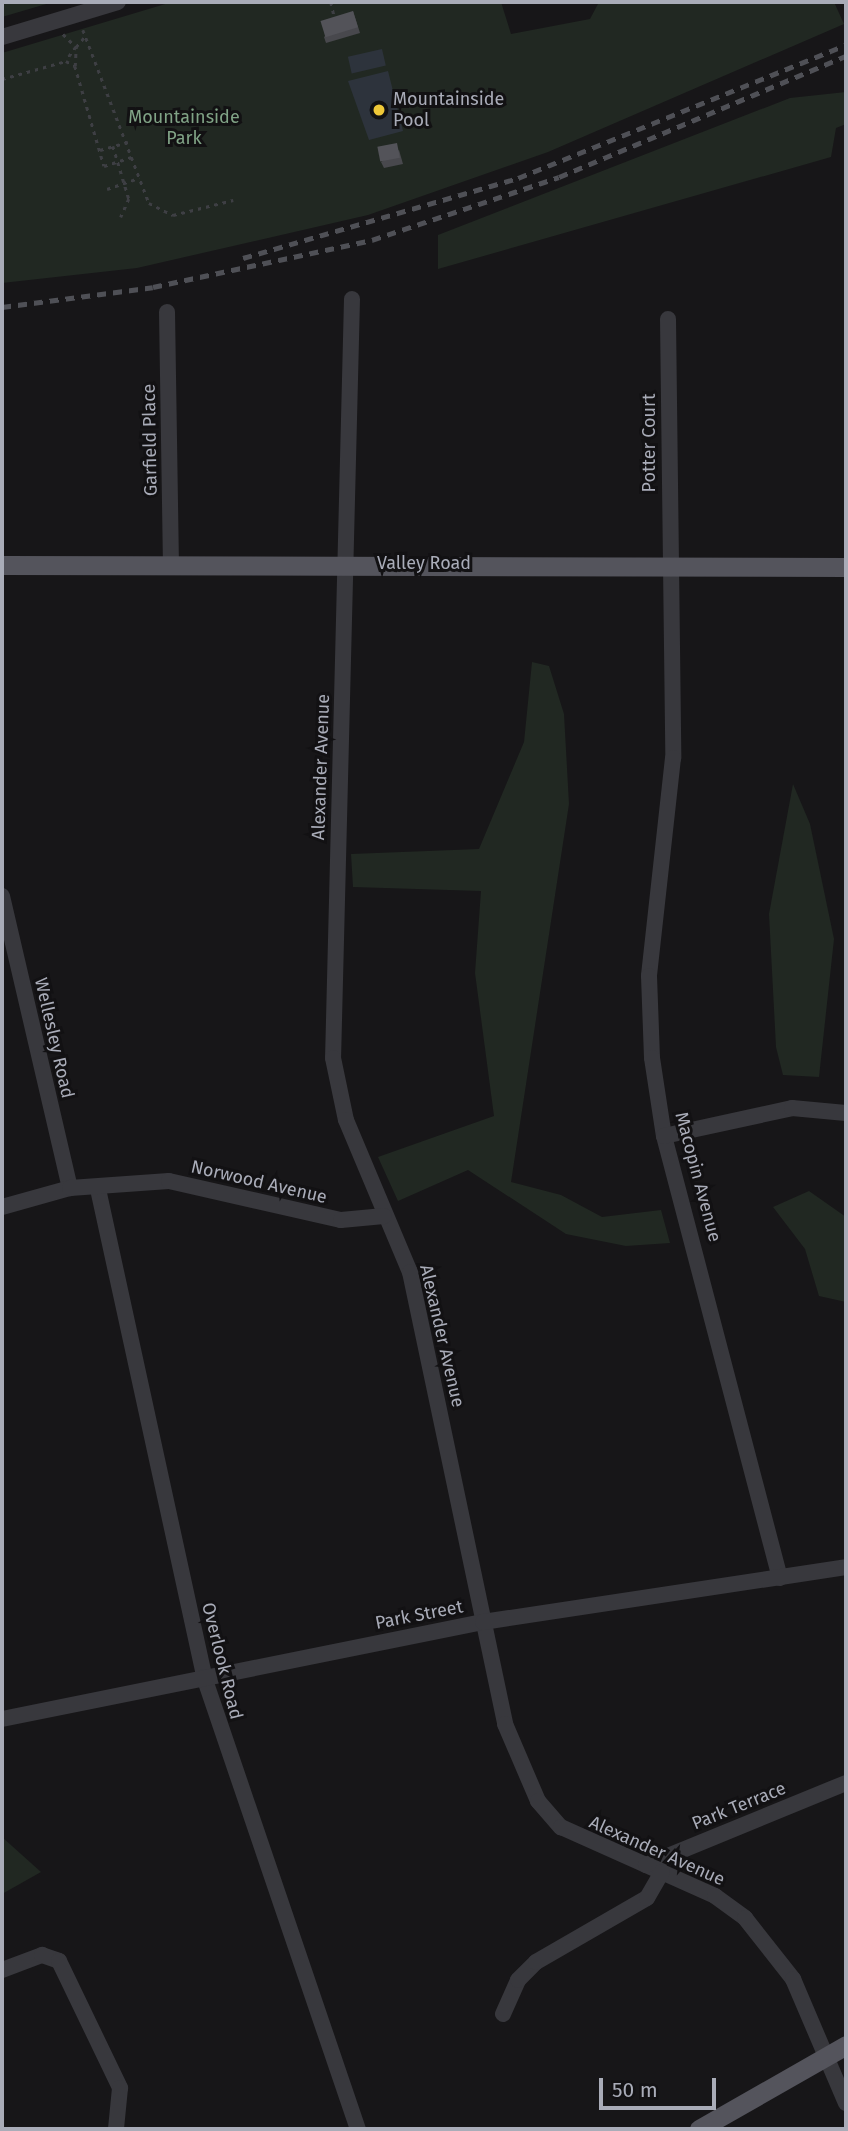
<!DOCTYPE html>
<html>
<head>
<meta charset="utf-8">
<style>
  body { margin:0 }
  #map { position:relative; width:848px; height:2131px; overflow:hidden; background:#171618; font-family:"Fira Sans",sans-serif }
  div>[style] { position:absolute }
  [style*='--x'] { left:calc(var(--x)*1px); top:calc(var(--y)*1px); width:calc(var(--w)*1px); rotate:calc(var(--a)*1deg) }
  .green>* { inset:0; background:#212822 }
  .water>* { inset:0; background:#2d333c; transform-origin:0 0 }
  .path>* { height:2.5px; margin-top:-1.25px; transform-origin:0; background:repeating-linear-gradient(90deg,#3e3f44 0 3.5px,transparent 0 8.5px) }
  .minor>* { height:16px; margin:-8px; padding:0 8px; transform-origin:8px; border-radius:8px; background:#38383d }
  .major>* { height:19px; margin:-9.5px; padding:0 9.5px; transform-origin:9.5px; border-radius:9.5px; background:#54545c }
  .rail>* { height:4.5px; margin-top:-2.25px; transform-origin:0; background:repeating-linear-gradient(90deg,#4f5056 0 9px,transparent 0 16px) }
  .wall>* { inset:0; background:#48484d }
  .building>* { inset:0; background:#535359; transform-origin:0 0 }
  .dots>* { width:19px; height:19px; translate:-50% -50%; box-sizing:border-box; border:4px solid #121113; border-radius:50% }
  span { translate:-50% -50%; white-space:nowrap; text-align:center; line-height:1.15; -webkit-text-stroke:6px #121113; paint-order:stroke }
  .poi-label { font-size:18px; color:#a9acb8 }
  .left { translate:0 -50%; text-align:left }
  .park-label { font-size:18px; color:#80a386 }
  .street-label { font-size:18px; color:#a9acb8 }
  .frame { position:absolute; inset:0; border:4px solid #a9acb8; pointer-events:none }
  .scale { position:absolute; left:599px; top:2078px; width:117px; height:32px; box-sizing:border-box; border:4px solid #a9acb8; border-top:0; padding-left:9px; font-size:21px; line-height:24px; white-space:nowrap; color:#a9acb8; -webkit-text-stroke:5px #121113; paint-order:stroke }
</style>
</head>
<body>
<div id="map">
  <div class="green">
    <i style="clip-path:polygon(2px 2px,53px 2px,2px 17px)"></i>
    <i style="clip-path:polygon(172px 2px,501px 2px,511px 34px,590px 19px,599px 2px,834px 2px,844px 24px,548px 152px,368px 215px,137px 268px,2px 283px,2px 53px)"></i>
    <i style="clip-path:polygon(846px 92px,846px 124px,836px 128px,831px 157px,438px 269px,438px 235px,790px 98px)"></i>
    <i style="clip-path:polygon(532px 662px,549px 666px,564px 714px,569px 804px,511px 1182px,561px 1195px,602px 1217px,661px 1210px,670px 1243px,626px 1246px,566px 1234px,468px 1170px,398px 1201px,378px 1157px,494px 1116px,475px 973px,481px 891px,353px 887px,351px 854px,479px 849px,524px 742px)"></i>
    <i style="clip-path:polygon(793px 784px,810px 824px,834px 939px,819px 1077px,783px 1075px,776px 1047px,769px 914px)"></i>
    <i style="clip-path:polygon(809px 1191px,846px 1217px,846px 1302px,819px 1296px,805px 1249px,773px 1207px)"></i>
    <i style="clip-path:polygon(2px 1837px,41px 1872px,2px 1894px)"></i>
  </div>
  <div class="water">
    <i style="left:382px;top:49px;width:17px;height:35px;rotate:77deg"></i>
    <i style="clip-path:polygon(388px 71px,403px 131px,369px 140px,348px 81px)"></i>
  </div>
  <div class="path">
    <i style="--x:331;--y:2;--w:17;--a:77"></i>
    <i style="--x:83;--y:30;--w:185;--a:69.1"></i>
    <i style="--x:149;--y:203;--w:27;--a:27"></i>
    <i style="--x:173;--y:215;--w:62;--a:-14"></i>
    <i style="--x:63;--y:34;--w:18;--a:45"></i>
    <i style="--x:76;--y:47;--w:17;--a:126"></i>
    <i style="--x:75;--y:66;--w:19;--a:-87"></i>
    <i style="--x:76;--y:47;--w:16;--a:-50"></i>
    <i style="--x:2;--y:79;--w:66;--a:-15.7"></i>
    <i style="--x:66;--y:61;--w:10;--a:29"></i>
    <i style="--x:75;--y:66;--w:104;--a:73.8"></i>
    <i style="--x:104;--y:166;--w:29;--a:-18"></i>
    <i style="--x:113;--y:146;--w:55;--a:73.2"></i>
    <i style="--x:129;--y:199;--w:20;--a:114"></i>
    <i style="--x:100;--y:150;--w:29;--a:-16"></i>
    <i style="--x:107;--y:189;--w:34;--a:-19"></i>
  </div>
  <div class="minor">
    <i style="--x:2;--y:37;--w:121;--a:-16.8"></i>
    <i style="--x:352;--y:299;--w:759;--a:91.43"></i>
    <i style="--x:333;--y:1058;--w:63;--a:78.2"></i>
    <i style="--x:346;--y:1120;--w:165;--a:67.2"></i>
    <i style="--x:410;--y:1272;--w:462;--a:78.1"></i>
    <i style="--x:505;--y:1724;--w:84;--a:66.8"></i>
    <i style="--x:538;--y:1801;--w:35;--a:49"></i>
    <i style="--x:561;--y:1827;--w:169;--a:24.1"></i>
    <i style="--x:715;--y:1896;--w:37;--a:36"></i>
    <i style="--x:745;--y:1918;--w:78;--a:51.8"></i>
    <i style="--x:793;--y:1979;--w:135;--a:66.9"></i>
    <i style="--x:167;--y:312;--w:255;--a:89.1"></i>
    <i style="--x:668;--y:319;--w:439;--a:89.3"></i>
    <i style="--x:673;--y:758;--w:219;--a:96.3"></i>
    <i style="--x:649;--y:976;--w:82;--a:87.9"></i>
    <i style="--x:652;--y:1058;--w:79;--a:81.3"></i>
    <i style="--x:664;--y:1136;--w:457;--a:75.3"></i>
    <i style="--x:2;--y:896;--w:300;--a:76.9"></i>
    <i style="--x:664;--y:1136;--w:131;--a:-12.3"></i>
    <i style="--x:792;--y:1108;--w:54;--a:5.3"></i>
    <i style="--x:98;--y:1189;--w:499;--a:77.7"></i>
    <i style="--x:204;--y:1677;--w:478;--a:71.2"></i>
    <i style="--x:2;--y:1207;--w:71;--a:-15.6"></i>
    <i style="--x:70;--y:1188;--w:99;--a:-4"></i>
    <i style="--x:169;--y:1181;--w:176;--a:12.8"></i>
    <i style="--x:341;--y:1220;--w:43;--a:-5.3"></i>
    <i style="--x:2;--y:1719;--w:491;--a:-11.4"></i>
    <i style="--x:483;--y:1622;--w:367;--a:-8.6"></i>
    <i style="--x:646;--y:1865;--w:216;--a:-22.3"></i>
    <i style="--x:2;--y:1970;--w:43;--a:-20.6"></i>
    <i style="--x:42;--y:1955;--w:18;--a:19"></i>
    <i style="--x:59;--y:1961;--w:141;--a:64.3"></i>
    <i style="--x:120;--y:2088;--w:41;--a:95.6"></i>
    <i style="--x:503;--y:2014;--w:37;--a:-66"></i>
    <i style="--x:518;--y:1980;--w:25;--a:-45"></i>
    <i style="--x:536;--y:1962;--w:128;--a:-30"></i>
    <i style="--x:647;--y:1898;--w:30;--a:-60"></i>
  </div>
  <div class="major">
    <i style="--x:2;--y:565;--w:844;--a:0.14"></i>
    <i style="--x:699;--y:2129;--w:169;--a:-29.7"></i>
  </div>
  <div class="rail">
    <i style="--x:243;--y:258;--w:286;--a:-16.2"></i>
    <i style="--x:518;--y:178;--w:354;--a:-22.1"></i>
    <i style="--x:2;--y:307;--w:152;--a:-7.5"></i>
    <i style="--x:153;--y:287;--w:224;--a:-12.1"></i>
    <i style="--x:372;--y:240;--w:197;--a:-18.6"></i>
    <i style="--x:559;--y:177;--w:311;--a:-22.9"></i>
  </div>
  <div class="wall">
    <i style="clip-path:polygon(353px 11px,360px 33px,326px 43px,324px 37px)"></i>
    <i style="clip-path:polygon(399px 150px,403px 164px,384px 168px,381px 162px)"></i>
  </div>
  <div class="building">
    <i style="left:353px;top:11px;width:17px;height:34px;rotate:73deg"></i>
    <i style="left:397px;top:143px;width:15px;height:20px;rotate:79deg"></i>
  </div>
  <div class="dots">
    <i style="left:379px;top:110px;background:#efc838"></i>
  </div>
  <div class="poi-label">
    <span class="left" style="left:393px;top:110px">Mountainside<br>Pool</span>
  </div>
  <div class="park-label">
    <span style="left:184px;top:128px">Mountainside<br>Park</span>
  </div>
  <div class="street-label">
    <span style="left:150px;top:440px;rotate:-91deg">Garfield Place</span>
    <span style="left:649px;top:443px;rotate:-90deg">Potter Court</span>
    <span style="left:424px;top:563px">Valley Road</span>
    <span style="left:321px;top:767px;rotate:-88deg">Alexander Avenue</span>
    <span style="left:54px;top:1038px;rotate:77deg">Wellesley Road</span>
    <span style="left:698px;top:1177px;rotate:75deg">Macopin Avenue</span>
    <span style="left:259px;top:1182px;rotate:13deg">Norwood Avenue</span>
    <span style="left:442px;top:1336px;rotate:77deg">Alexander Avenue</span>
    <span style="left:419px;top:1615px;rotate:-11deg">Park Street</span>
    <span style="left:222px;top:1661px;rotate:76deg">Overlook Road</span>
    <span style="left:739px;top:1806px;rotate:-22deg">Park Terrace</span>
    <span style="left:657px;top:1851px;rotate:24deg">Alexander Avenue</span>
  </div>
  <div class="frame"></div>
  <div class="scale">50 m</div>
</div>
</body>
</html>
